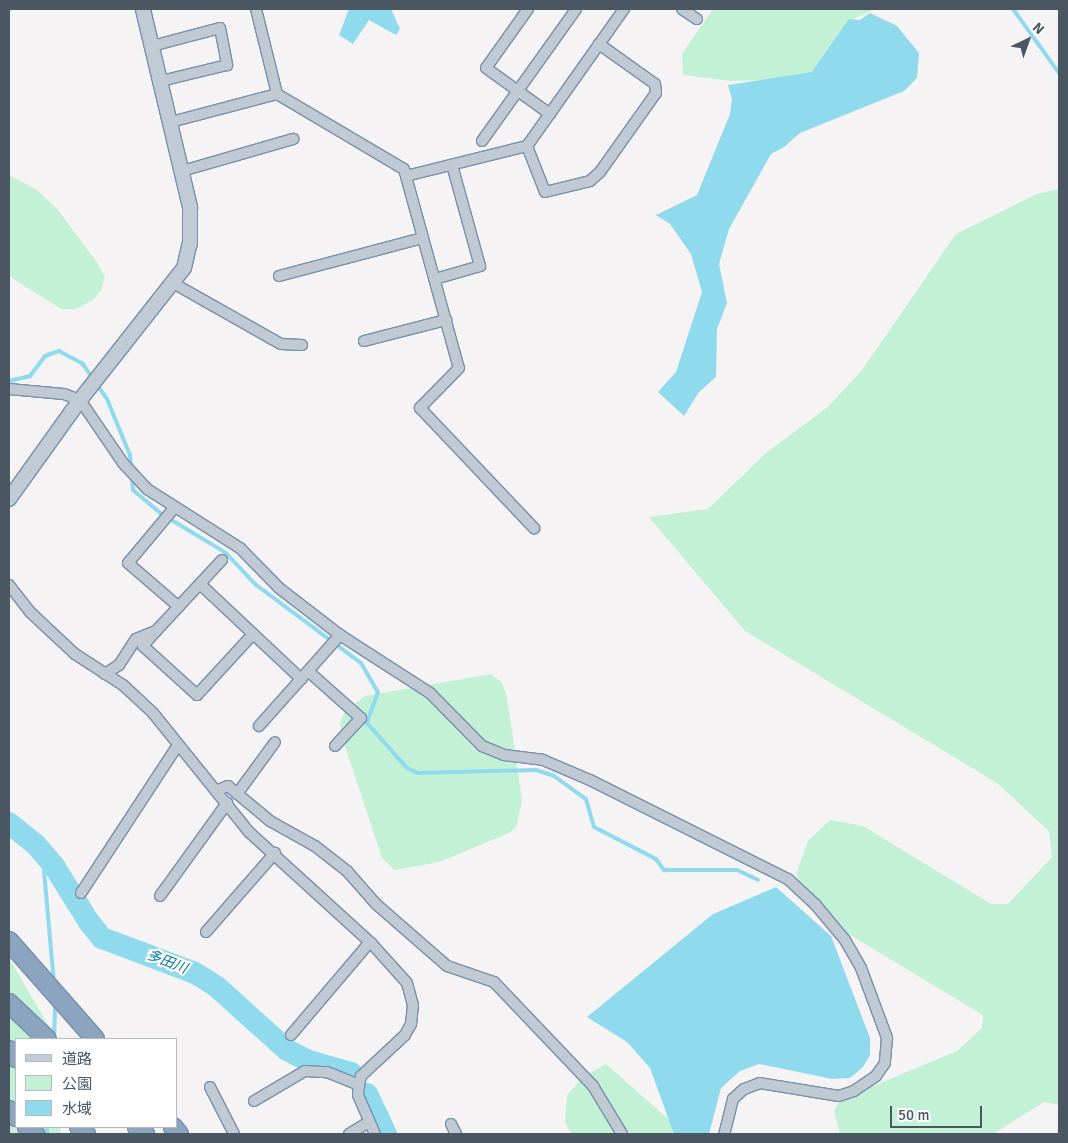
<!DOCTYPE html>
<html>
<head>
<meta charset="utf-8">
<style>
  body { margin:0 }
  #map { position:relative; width:1068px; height:1143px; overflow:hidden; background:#f5f3f3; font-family:Signika,"Noto Sans JP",sans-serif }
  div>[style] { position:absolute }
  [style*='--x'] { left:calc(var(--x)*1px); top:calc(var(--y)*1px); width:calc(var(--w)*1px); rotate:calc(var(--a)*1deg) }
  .green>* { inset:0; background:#c3f1d5 }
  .water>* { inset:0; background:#90daee }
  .stream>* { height:4px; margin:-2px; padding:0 2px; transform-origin:2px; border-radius:2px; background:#90daee }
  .river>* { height:22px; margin:-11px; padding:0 11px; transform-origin:11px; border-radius:11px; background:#90daee }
  .roads { filter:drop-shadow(1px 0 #7690ad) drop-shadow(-1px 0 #7690ad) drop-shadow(0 1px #7690ad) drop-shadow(0 -1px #7690ad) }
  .street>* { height:10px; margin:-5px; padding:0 5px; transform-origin:5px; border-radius:5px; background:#c1cad2 }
  .secondary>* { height:14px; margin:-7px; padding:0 7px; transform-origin:7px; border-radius:7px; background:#c1cbd6 }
  .highway>* { height:18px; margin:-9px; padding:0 9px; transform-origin:9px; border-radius:9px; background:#8ba5c1 }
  span { translate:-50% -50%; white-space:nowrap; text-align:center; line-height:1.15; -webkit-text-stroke:4px #fff; paint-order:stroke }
  .water-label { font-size:14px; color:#0c7c9b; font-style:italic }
  .frame { position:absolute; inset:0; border:10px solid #4a5661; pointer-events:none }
  .legend { position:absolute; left:15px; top:1038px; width:162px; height:90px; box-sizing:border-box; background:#fff; border:1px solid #b7bbc0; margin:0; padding:6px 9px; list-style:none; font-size:15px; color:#4a5661 }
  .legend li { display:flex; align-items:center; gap:10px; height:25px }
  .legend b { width:25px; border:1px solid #b7bbc0 }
  .north { position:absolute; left:1003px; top:15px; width:50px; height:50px; -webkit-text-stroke:4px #fff; paint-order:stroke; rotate:42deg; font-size:14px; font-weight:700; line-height:20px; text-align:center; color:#4a5661 }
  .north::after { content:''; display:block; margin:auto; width:18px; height:22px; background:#4a5661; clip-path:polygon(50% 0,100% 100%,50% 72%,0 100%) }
  .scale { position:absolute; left:890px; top:1106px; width:92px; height:22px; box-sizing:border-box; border:2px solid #4a5661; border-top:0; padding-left:6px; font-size:15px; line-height:18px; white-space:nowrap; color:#4a5661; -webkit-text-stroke:4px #fff; paint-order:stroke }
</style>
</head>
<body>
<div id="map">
  <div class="green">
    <i style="clip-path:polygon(713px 9px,875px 9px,851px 20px,815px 71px,794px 79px,731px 81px,683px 75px,682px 54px)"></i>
    <i style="clip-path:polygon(9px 175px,37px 190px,58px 210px,98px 264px,105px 277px,101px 290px,93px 300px,76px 309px,61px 309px,9px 276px)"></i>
    <i style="clip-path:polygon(1059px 189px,1059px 1105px,1044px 1102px,993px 1134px,840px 1134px,834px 1111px,840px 1100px,957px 1051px,982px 1028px,983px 1015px,817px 915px,796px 874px,808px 841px,830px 820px,863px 826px,991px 904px,1008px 904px,1052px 857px,1049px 831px,997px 783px,745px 631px,649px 517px,708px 509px,767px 452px,828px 407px,862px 370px,956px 234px,1037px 194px)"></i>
    <i style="clip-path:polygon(491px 674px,501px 682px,506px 693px,514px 744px,522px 801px,516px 827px,509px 833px,439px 862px,395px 870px,382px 858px,342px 737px,340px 723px,345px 711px,365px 696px)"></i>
    <i style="clip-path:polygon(9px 958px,51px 1030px,53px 1039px,16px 1039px,16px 1127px,61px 1127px,60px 1134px,9px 1134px)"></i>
    <i style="clip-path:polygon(606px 1064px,667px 1118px,682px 1134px,572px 1134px,565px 1123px,567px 1095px,583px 1077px)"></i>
  </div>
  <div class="water">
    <i style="clip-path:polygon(349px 9px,391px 9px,400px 29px,396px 35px,369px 20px,353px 44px,339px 35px)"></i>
    <i style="clip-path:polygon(870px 13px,897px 26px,919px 53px,917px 78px,904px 91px,800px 133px,784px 147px,771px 154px,729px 229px,719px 264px,727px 303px,717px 329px,716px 377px,699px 392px,684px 416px,658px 392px,676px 372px,702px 292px,691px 254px,670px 224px,656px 215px,697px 195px,730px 114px,732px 99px,728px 85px,812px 72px,849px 19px,860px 20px)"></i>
    <i style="clip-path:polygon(776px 887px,831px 936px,870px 1038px,870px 1055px,863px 1067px,850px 1078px,832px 1079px,759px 1064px,740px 1071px,721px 1088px,709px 1134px,674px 1134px,650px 1068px,627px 1042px,587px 1017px,713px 914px)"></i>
  </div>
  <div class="stream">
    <i style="--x:1013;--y:9;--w:79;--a:54.3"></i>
    <i style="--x:9;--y:381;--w:22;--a:-13"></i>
    <i style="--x:30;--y:376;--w:25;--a:-53"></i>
    <i style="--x:45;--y:356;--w:15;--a:-20"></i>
    <i style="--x:59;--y:351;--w:26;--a:28"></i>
    <i style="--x:82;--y:363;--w:19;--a:55"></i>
    <i style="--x:97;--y:385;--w:17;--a:54"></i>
    <i style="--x:107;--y:399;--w:61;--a:67.7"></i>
    <i style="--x:130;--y:455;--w:13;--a:86"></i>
    <i style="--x:132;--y:477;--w:13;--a:86"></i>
    <i style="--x:133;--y:490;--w:35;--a:40"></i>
    <i style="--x:160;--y:513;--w:77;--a:31.2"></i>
    <i style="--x:226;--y:553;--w:42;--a:46.9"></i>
    <i style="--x:255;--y:584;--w:132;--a:36.7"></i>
    <i style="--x:361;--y:663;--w:34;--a:60"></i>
    <i style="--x:378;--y:692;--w:33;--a:110"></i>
    <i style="--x:367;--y:723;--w:60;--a:48.4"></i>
    <i style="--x:407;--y:768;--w:12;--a:24"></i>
    <i style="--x:418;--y:773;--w:118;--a:-1.5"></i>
    <i style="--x:536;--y:770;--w:19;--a:18"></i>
    <i style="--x:554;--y:776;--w:39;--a:36"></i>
    <i style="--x:586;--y:799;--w:29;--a:74"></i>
    <i style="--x:594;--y:827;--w:70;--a:27.3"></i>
    <i style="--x:656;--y:859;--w:14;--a:54"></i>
    <i style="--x:664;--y:870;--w:73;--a:0"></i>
    <i style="--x:737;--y:870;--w:23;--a:25"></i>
    <i style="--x:46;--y:859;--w:12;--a:99"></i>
    <i style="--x:44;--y:871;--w:111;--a:84.9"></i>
    <i style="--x:54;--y:1039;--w:35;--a:-88"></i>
    <i style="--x:47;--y:1134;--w:7;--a:-90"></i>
  </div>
  <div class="river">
    <i style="--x:9;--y:823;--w:35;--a:39"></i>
    <i style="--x:36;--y:845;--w:28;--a:49"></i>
    <i style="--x:54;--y:866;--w:66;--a:58"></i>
    <i style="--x:89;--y:922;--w:21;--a:51"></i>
    <i style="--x:102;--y:938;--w:99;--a:20.6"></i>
    <i style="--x:195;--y:973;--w:26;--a:32"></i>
    <i style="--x:217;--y:987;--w:94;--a:42"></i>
    <i style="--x:287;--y:1050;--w:25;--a:27"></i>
    <i style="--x:309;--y:1061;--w:44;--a:15.9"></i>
    <i style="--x:367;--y:1094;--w:44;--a:64.6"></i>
  </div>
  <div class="roads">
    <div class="street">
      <i style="--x:256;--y:9;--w:88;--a:76.1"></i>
      <i style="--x:277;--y:94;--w:147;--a:30.6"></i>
      <i style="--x:404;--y:169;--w:206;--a:74.6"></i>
      <i style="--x:459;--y:368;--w:56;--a:134.3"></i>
      <i style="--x:420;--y:408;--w:166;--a:46.5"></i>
      <i style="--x:528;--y:9;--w:72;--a:125.4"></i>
      <i style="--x:486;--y:68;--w:79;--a:35.7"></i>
      <i style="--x:682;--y:9;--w:18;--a:34"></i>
      <i style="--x:152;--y:46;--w:70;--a:-14.8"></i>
      <i style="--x:220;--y:28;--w:38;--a:79"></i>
      <i style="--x:227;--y:65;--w:68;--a:166.4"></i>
      <i style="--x:171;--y:122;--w:110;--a:-14.8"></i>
      <i style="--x:482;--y:141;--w:162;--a:-54.5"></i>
      <i style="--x:527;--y:146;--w:49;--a:68.6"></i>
      <i style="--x:545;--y:192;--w:46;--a:-13.7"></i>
      <i style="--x:590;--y:181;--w:13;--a:-42"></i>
      <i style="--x:600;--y:172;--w:97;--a:-54.7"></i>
      <i style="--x:656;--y:93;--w:9;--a:-96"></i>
      <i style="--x:655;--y:84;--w:69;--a:-144.5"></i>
      <i style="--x:182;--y:171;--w:116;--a:-16.1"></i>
      <i style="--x:406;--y:176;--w:125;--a:-13.9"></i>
      <i style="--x:527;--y:146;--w:168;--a:-54.7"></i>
      <i style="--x:279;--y:276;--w:149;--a:-14.8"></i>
      <i style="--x:435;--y:279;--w:47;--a:-16.1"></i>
      <i style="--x:480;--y:266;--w:105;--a:-105.5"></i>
      <i style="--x:173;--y:283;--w:114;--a:29.5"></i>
      <i style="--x:272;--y:339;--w:10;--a:29"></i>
      <i style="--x:281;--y:344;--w:21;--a:3"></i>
      <i style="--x:364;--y:341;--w:85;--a:-14.4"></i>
      <i style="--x:9;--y:389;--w:55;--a:5.2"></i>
      <i style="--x:64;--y:394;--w:17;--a:21"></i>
      <i style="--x:80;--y:400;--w:76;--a:55.7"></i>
      <i style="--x:123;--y:463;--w:35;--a:47"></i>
      <i style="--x:147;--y:489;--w:110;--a:32.4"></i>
      <i style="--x:240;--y:548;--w:56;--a:45.7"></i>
      <i style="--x:279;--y:588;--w:77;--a:37.6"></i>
      <i style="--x:340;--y:635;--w:107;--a:32.8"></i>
      <i style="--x:430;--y:693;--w:74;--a:45.5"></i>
      <i style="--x:482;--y:746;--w:24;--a:22"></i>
      <i style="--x:504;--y:755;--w:39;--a:7"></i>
      <i style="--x:543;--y:760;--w:51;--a:23.1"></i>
      <i style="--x:590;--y:780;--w:221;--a:26.6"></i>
      <i style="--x:788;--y:879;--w:37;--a:43"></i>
      <i style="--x:815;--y:904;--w:47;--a:50.2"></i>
      <i style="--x:845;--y:940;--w:32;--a:60"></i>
      <i style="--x:861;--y:968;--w:75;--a:69.6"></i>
      <i style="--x:887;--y:1038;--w:25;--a:95"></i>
      <i style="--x:885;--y:1063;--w:16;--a:125"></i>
      <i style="--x:876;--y:1076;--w:27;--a:146"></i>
      <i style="--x:854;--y:1091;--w:16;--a:162"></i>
      <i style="--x:839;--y:1096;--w:80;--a:-170.7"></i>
      <i style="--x:760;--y:1083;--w:17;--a:159"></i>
      <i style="--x:744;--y:1089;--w:15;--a:138"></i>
      <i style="--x:733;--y:1099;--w:36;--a:104"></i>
      <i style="--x:175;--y:507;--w:73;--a:130"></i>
      <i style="--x:128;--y:563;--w:67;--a:40.8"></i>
      <i style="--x:200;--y:584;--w:139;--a:43.2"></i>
      <i style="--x:9;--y:585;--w:34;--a:52"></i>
      <i style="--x:30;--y:612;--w:62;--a:43"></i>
      <i style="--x:75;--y:654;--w:57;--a:32.9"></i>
      <i style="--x:123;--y:685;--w:41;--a:43"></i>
      <i style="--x:153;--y:713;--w:153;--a:51.1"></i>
      <i style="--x:249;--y:832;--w:166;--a:42.3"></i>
      <i style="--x:372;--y:944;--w:52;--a:48.1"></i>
      <i style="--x:407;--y:983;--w:23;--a:75"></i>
      <i style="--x:413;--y:1005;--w:19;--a:96"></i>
      <i style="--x:411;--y:1024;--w:13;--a:119"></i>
      <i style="--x:405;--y:1035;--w:60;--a:137"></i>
      <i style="--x:361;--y:1076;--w:9;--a:103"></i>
      <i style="--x:359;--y:1085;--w:10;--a:96"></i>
      <i style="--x:358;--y:1095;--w:43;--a:66.4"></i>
      <i style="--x:156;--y:631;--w:20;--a:131"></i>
      <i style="--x:143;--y:646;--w:73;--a:42.2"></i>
      <i style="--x:197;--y:695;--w:83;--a:-47.4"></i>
      <i style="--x:308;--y:671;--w:71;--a:41.6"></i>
      <i style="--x:361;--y:718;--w:38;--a:133"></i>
      <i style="--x:105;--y:674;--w:17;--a:-33"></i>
      <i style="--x:119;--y:665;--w:31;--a:-57"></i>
      <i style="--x:136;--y:639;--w:22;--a:-22"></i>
      <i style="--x:156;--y:631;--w:97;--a:-47.1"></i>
      <i style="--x:259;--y:726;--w:122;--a:-48.3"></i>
      <i style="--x:216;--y:791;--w:13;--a:-23"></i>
      <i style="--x:228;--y:786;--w:55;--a:39.8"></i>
      <i style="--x:270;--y:821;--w:51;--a:29.1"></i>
      <i style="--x:315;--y:846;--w:41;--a:38"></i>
      <i style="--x:347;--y:871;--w:44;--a:48.7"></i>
      <i style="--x:376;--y:904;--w:94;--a:41.1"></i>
      <i style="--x:447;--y:966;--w:50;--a:18.8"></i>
      <i style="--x:494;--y:982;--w:144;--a:46.4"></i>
      <i style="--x:593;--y:1086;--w:56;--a:58.9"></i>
      <i style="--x:237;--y:794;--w:64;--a:-53.8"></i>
      <i style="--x:81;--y:893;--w:177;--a:-56.8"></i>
      <i style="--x:160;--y:896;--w:115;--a:-54.2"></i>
      <i style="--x:206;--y:932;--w:105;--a:-48.9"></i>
      <i style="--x:291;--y:1035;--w:122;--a:-49.7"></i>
      <i style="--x:210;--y:1087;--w:53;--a:62.9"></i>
      <i style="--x:254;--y:1101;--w:59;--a:-30.5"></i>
      <i style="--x:305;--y:1071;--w:22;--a:3"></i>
      <i style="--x:327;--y:1072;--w:35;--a:22"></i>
      <i style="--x:451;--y:1124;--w:11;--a:63"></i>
      <i style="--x:349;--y:1134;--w:23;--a:-31"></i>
    </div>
    <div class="secondary">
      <i style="--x:9;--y:499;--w:122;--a:-54.4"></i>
      <i style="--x:80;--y:400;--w:168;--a:-51.8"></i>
      <i style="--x:184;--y:268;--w:26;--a:-77"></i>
      <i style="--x:190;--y:243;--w:36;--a:-90"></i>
      <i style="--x:190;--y:207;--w:204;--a:-103.4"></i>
    </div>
    <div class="highway">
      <i style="--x:9;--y:941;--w:130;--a:48.7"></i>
      <i style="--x:9;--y:1003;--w:52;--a:43.5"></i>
      <i style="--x:9;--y:1050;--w:11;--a:49"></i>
      <i style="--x:9;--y:1110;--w:10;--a:45"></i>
      <i style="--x:27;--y:1127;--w:11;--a:41"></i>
      <i style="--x:79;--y:1127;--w:10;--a:45"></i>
      <i style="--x:137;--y:1127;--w:11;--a:41"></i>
      <i style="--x:173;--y:1127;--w:9;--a:49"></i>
    </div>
  </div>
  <div class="water-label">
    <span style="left:167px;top:962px;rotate:21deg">多田川</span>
  </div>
  <div class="frame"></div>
  <ul class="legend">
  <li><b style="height:6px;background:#c1cbd6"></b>道路</li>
  <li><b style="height:14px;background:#c3f1d5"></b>公園</li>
  <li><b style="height:14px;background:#90daee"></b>水域</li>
  </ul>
  <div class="north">N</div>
  <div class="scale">50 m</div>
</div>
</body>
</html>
